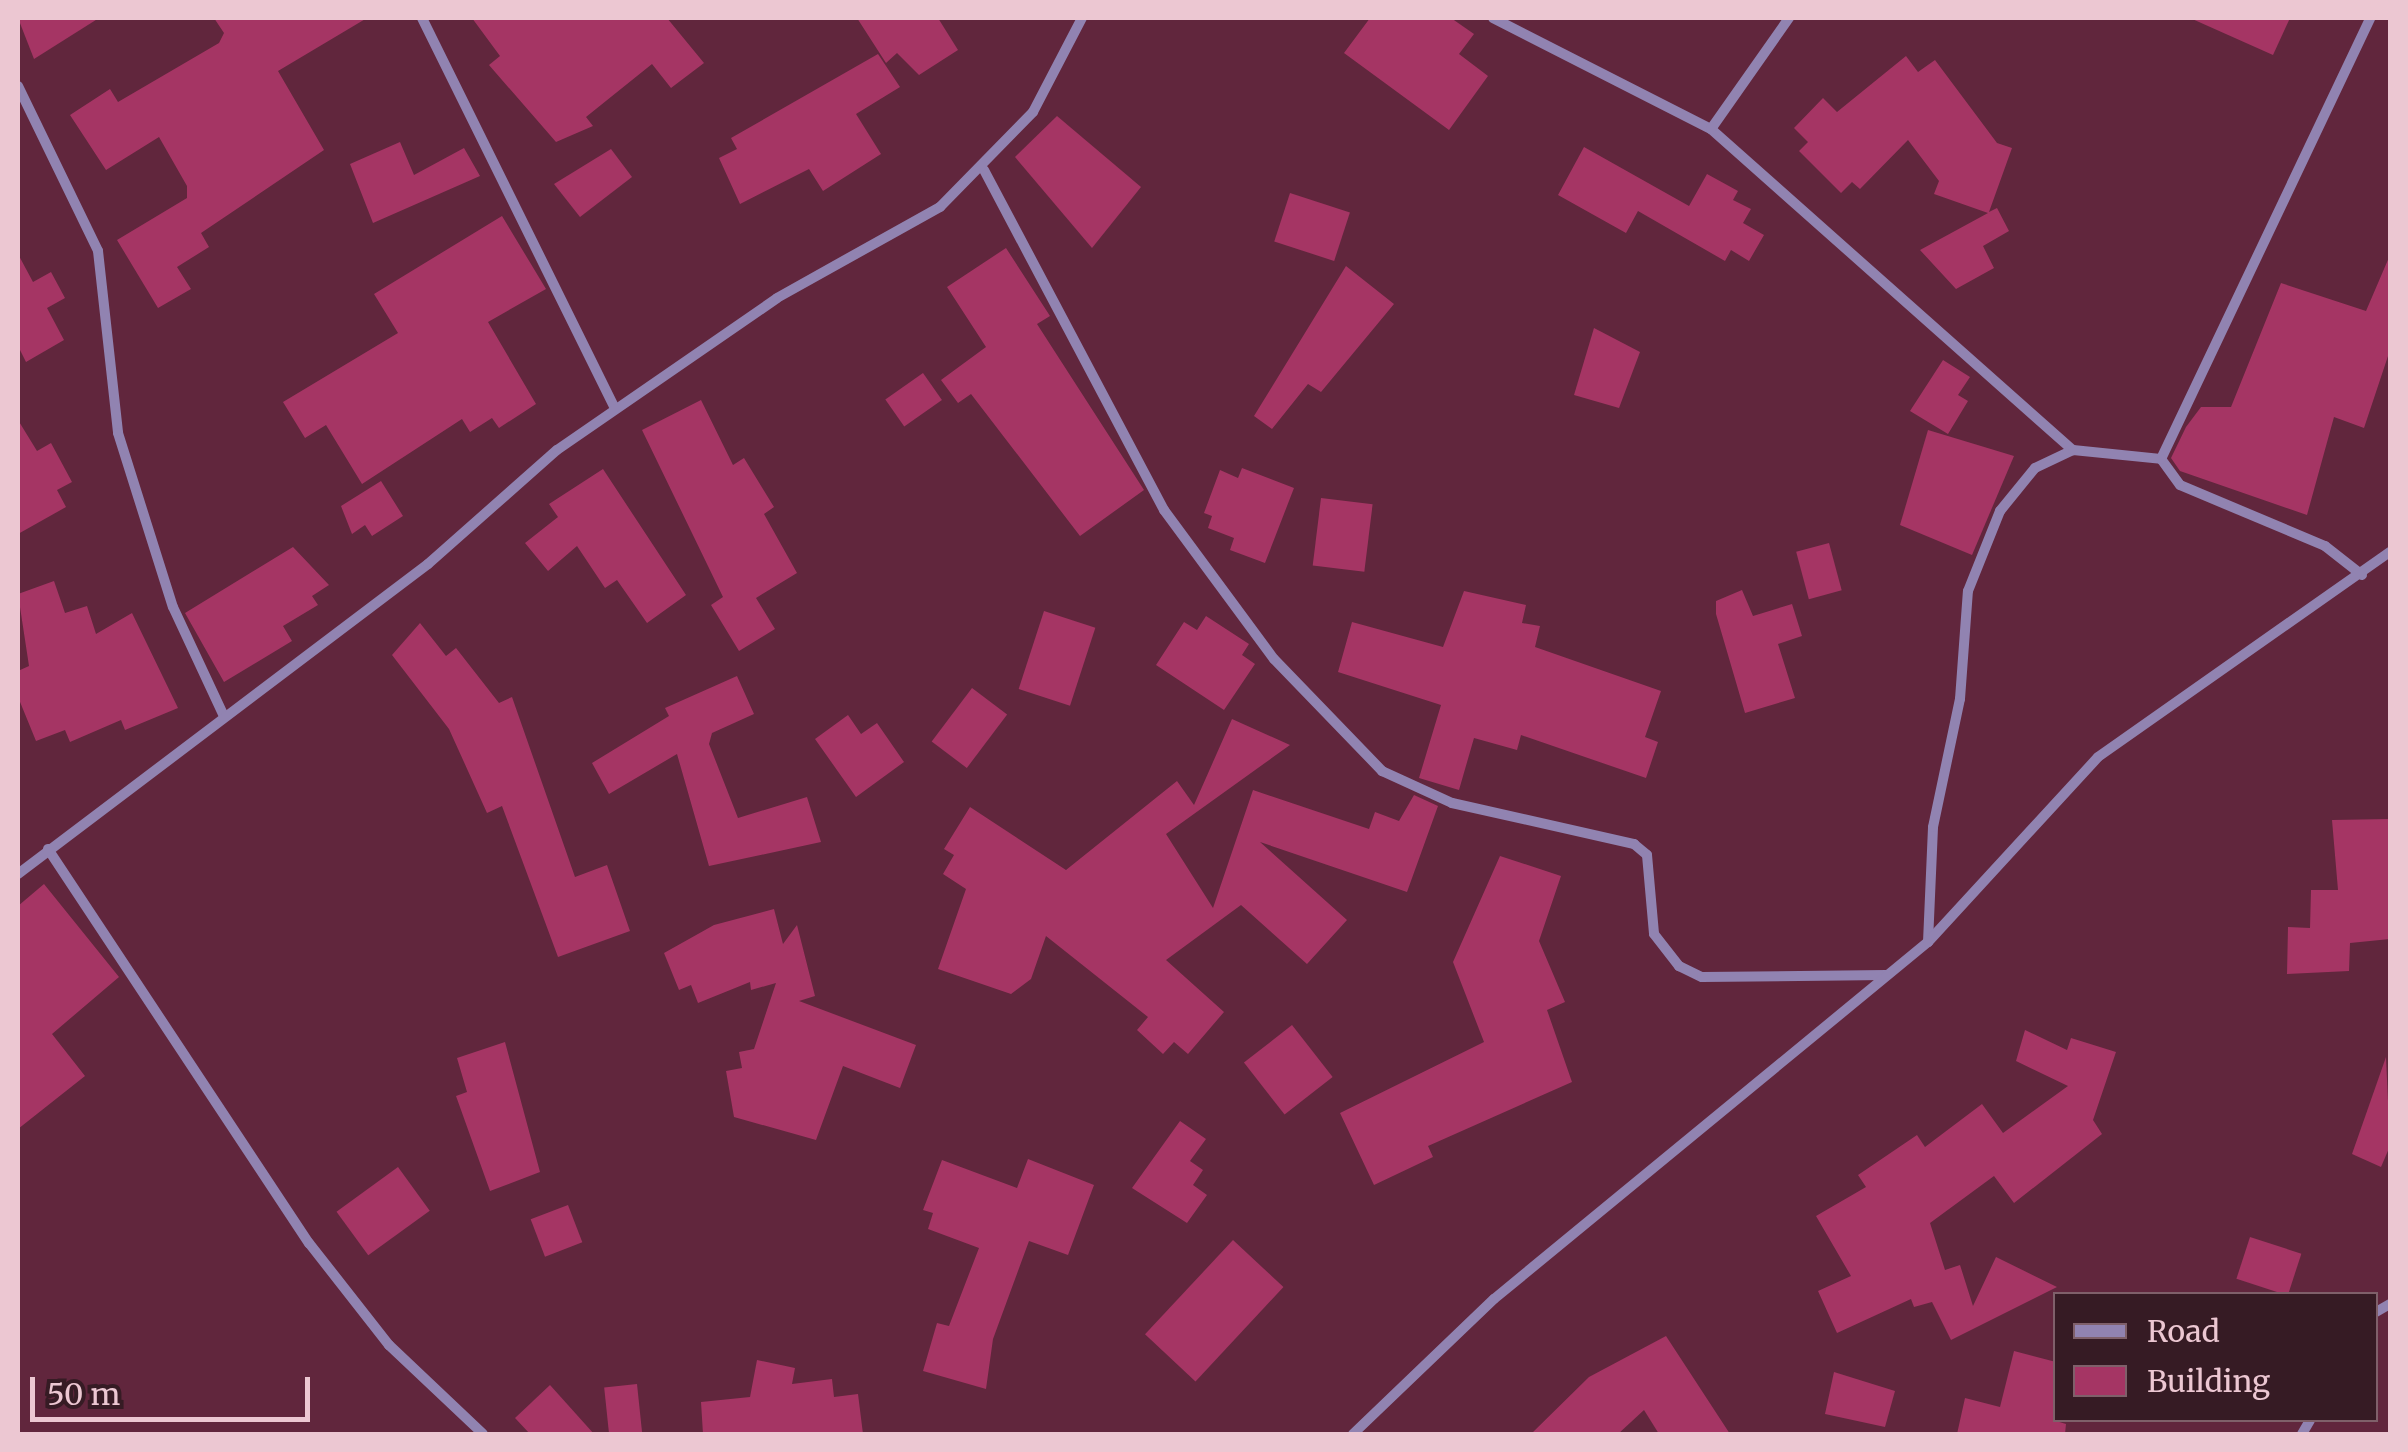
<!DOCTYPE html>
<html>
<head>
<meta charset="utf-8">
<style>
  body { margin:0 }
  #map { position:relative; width:2408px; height:1452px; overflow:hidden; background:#61263d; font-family:Merriweather,serif }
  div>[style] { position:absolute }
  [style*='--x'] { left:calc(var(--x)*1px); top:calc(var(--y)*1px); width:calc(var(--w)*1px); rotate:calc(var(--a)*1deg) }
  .building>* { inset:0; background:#a53564; transform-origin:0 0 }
  .minor>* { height:10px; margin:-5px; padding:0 5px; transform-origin:5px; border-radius:5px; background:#9183b1 }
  span { translate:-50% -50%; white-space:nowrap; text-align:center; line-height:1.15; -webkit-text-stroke:8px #361b24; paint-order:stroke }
  .frame { position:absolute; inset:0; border:20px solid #ecc7d2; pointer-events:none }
  .legend { position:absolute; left:2053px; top:1292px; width:325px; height:130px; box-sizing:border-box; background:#361b24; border:2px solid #7f606a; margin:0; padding:12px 18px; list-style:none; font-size:30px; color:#ecc7d2 }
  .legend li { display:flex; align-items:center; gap:20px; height:50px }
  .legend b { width:50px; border:2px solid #7f606a }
  .scale { position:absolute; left:30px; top:1377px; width:280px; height:45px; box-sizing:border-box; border:5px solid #ecc7d2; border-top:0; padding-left:12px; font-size:30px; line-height:35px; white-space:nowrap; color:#ecc7d2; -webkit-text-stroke:8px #361b24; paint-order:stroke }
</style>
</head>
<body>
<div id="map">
  <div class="building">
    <i style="clip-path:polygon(18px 18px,99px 18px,34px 59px)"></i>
    <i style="clip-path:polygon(214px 18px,367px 18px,278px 71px,324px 150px,201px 233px,209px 247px,177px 267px,191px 289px,158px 308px,117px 240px,187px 198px,187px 186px,159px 137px,106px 170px,70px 115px,110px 89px,118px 102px,219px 43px,224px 33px)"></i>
    <i style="clip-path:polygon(472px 18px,667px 18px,704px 63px,671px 88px,652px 64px,586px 117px,593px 126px,556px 142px,489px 65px,500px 56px)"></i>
    <i style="clip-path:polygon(857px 18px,938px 18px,958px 50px,919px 75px,897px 53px,886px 63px)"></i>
    <i style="clip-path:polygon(1370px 18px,1451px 18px,1474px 34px,1459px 54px,1488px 76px,1449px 130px,1344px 53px)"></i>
    <i style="clip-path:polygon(2190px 18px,2290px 18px,2273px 55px)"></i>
    <i style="clip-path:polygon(878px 54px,900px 87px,856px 114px,881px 154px,823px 191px,809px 169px,740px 204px,719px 158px,737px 149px,731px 138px)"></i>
    <i style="clip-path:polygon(1906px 56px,1918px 72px,1935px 60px,1997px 143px,2012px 148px,1989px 212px,1997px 208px,2009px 231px,1983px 246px,1994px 268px,1956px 289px,1920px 250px,1988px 213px,1934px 194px,1939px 181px,1908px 140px,1860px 189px,1852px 182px,1841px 193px,1799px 151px,1808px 142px,1794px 128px,1823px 98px,1837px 112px)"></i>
    <i style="clip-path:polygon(1057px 116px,1141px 187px,1092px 248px,1015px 157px)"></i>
    <i style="clip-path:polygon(400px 142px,414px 175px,464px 148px,480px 176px,373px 223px,350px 164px)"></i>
    <i style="clip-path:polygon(1584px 147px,1689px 206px,1707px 174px,1738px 191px,1733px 200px,1751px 209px,1743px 223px,1764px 235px,1749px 261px,1731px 250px,1725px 261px,1638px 211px,1626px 233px,1558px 195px)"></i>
    <i style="clip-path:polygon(611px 149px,632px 177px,580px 217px,554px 184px)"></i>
    <i style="left:1290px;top:193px;width:63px;height:51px;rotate:18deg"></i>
    <i style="clip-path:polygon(502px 216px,546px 289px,488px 322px,536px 404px,499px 428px,492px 418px,470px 432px,462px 419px,362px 484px,326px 425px,305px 438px,283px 402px,398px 333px,374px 294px)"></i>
    <i style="clip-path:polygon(1006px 248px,1050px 316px,1037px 324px,1144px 490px,1080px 536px,971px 394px,958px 403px,941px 380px,986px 347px,947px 287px)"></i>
    <i style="clip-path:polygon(18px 254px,33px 282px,51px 272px,65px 298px,47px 308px,64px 340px,26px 362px,18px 346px)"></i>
    <i style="clip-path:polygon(2390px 255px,2390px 350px,2364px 428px,2334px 417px,2307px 515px,2180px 471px,2171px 458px,2186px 427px,2201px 407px,2231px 407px,2281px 283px,2366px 311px)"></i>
    <i style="clip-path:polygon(1346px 266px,1394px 304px,1321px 392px,1308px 384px,1272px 429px,1254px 416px)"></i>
    <i style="clip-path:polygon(1594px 328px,1640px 352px,1619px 408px,1574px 395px)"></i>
    <i style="clip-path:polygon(1943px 360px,1970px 377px,1958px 395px,1968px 401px,1948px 434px,1910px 411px)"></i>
    <i style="left:923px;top:373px;width:33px;height:46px;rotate:55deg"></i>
    <i style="clip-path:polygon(701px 400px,733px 465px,744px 458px,774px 507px,764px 514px,797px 573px,756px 598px,775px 629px,739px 651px,711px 605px,723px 597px,642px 430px)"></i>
    <i style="clip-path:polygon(18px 420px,37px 451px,51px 443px,72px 482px,57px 490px,66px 507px,18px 534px)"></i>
    <i style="clip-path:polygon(1928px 430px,2014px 456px,1972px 555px,1900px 525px)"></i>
    <i style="clip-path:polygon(1242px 468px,1294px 488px,1265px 563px,1230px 550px,1234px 538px,1208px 528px,1212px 516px,1204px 513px,1220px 470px,1238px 478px)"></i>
    <i style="clip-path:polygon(603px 469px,686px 595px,647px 623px,617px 580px,605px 588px,577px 546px,548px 571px,525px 543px,558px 517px,549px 504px)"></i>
    <i style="clip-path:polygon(381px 481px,403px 516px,372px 536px,365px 525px,352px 534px,341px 506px)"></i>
    <i style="left:1321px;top:498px;width:52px;height:68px;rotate:7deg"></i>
    <i style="left:1829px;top:543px;width:49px;height:34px;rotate:75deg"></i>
    <i style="clip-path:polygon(293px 547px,329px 585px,312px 596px,318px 605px,283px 626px,292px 641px,224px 682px,185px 613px)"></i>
    <i style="clip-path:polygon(54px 581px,65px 613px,87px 606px,96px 634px,132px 613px,178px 708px,125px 730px,121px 720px,70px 742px,65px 730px,36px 741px,18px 697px,18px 671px,29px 666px,18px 594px)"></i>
    <i style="clip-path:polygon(1742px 590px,1753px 616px,1792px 604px,1802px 636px,1778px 644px,1795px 698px,1745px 713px,1716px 614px,1716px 601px)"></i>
    <i style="clip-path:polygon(1464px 591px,1526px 605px,1522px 623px,1540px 626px,1535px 647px,1661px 691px,1645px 737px,1658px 742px,1646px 778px,1521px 735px,1517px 750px,1474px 738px,1459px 790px,1419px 778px,1441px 705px,1338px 672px,1352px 622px,1443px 647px)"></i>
    <i style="left:1044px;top:611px;width:54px;height:82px;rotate:18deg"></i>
    <i style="clip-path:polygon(1206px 616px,1249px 644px,1242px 655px,1255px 664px,1224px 710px,1156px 665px,1184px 622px,1197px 630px)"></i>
    <i style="clip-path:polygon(420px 623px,446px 656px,456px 648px,499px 703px,512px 697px,575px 877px,607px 865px,630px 931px,558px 957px,502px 806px,487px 813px,449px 729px,392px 655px)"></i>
    <i style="clip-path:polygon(737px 676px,754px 714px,712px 733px,709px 744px,738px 818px,807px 797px,821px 842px,709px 866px,677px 754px,609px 794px,592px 763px,669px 716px,665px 708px)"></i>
    <i style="left:972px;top:688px;width:44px;height:67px;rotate:37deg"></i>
    <i style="clip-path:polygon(848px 715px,861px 734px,877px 723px,904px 762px,856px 797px,815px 739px)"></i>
    <i style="clip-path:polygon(1232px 719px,1290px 745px,1166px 834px,1213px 908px,1253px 790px,1369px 829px,1375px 812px,1399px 821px,1414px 795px,1438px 806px,1407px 892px,1260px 842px,1347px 920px,1307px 964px,1241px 905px,1166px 960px,1224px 1012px,1188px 1054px,1174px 1042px,1163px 1054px,1137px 1030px,1148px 1017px,1046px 936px,1031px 979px,1011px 994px,938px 969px,966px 889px,943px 874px,954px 855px,944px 849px,970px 807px,1066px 870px,1177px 781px,1194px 805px)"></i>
    <i style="clip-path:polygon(2390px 819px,2390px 939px,2350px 943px,2349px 971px,2287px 974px,2288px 927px,2310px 928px,2311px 890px,2338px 890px,2332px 820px)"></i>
    <i style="clip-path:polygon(1500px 856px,1561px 876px,1539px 941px,1565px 1002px,1547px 1010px,1572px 1082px,1428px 1146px,1433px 1157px,1374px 1185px,1340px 1113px,1484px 1042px,1453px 962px)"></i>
    <i style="clip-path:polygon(44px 884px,119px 977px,52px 1034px,85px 1076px,18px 1129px,18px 906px)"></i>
    <i style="clip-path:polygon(774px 909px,783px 944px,797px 925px,815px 996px,799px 1001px,916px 1045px,900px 1088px,843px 1066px,816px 1140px,734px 1117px,726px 1071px,742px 1068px,739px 1052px,754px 1049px,776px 983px,751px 990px,750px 982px,698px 1003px,691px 985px,679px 990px,664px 953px,714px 925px)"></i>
    <i style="left:1292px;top:1025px;width:66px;height:61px;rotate:52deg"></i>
    <i style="clip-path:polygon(2025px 1030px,2067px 1050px,2071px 1038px,2116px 1052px,2093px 1120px,2102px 1134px,2014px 1203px,1994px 1176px,1930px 1223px,1945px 1270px,1960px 1265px,1973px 1306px,1996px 1257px,2057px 1287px,1951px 1340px,1932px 1302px,1914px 1307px,1911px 1299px,1837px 1333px,1818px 1291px,1851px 1276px,1816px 1216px,1866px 1187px,1858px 1175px,1917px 1135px,1925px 1147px,1982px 1104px,2003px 1133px,2068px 1086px,2016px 1061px)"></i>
    <i style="clip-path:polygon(505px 1042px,540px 1172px,490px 1191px,456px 1096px,467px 1092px,457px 1058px)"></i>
    <i style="clip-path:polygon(2386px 1057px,2390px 1146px,2381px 1167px,2352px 1154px)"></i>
    <i style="clip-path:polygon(1180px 1121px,1206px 1139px,1190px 1161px,1203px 1170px,1193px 1185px,1207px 1195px,1187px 1223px,1132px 1188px)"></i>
    <i style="clip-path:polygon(1028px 1159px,1094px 1185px,1068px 1255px,1029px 1241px,993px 1339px,986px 1389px,923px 1371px,937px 1323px,949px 1326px,979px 1248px,928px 1229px,933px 1213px,923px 1210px,942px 1160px,1017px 1188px)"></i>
    <i style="left:398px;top:1167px;width:54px;height:76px;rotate:54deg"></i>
    <i style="left:568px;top:1205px;width:40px;height:40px;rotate:69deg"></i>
    <i style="left:2250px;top:1237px;width:54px;height:44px;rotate:18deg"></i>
    <i style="left:1233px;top:1240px;width:69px;height:129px;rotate:43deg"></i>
    <i style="clip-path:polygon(1666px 1336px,1730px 1434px,1659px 1434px,1644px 1410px,1618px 1434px,1531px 1434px,1589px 1377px)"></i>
    <i style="clip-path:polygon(2014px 1351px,2056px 1362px,2056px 1421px,2066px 1424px,2065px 1434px,1957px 1434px,1965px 1398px,2000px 1407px)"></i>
    <i style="clip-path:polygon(757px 1360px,795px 1368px,792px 1384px,832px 1379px,834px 1397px,858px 1394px,863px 1434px,703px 1434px,701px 1402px,750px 1397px)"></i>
    <i style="clip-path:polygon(1834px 1372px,1895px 1391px,1885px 1427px,1825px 1414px)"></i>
    <i style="left:637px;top:1384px;width:50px;height:33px;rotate:84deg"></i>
    <i style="clip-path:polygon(550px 1385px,594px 1434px,530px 1434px,515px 1418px)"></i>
  </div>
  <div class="minor">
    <i style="--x:422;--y:18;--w:436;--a:63.7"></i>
    <i style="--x:1493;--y:18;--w:245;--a:27"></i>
    <i style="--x:1711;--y:129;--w:484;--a:41.6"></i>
    <i style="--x:18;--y:86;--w:183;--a:64.1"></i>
    <i style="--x:98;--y:251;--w:183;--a:83.7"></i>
    <i style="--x:118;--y:433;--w:182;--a:72.5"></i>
    <i style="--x:173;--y:607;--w:118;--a:65"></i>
    <i style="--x:1711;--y:129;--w:136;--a:-54.9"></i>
    <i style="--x:984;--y:170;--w:385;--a:62.1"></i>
    <i style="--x:1164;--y:510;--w:185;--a:53.6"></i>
    <i style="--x:1274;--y:659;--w:156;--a:46"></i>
    <i style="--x:1382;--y:771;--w:77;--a:24.6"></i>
    <i style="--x:1452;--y:803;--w:187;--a:12.7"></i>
    <i style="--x:1634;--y:844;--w:17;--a:40"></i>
    <i style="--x:1647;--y:855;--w:79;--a:84.9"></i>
    <i style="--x:1654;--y:934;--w:41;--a:52"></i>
    <i style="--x:1679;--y:966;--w:25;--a:26"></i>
    <i style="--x:1702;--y:977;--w:184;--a:-0.6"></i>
    <i style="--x:2362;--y:575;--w:47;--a:-141.9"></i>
    <i style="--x:2325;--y:546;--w:157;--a:-157.2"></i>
    <i style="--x:2180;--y:485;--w:32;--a:-126"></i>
    <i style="--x:2161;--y:459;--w:488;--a:-64.6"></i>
    <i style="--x:48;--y:849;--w:473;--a:56.5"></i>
    <i style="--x:309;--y:1243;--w:130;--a:51.9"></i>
    <i style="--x:389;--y:1345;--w:129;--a:43.4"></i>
    <i style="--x:18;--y:874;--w:514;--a:-37.09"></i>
    <i style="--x:428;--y:564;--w:172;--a:-41.5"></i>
    <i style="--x:557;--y:450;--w:267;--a:-34.6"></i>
    <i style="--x:777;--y:298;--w:187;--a:-29.2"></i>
    <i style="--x:940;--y:207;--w:133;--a:-45.6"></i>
    <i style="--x:1033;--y:112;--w:106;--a:-62.5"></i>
    <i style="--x:1928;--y:942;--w:115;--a:-87.5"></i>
    <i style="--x:1933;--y:827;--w:131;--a:-78.1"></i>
    <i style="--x:1960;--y:699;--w:108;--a:-85.8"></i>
    <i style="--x:1968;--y:591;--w:86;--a:-68.2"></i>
    <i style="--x:2000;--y:511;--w:55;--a:-50.9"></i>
    <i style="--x:2035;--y:468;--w:42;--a:-25.3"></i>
    <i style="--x:2073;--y:450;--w:88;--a:5.8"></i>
    <i style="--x:2376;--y:1312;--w:16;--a:-30"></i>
    <i style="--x:1353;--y:1434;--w:195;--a:-43.8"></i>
    <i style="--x:1494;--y:1299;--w:562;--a:-39.44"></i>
    <i style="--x:1928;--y:942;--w:251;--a:-47.4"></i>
    <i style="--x:2098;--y:757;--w:357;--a:-35.1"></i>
    <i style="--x:2302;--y:1434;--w:16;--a:-60"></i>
  </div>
  <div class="frame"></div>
  <ul class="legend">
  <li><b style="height:12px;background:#9183b1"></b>Road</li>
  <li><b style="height:28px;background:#a53564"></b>Building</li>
  </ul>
  <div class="scale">50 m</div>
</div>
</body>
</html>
